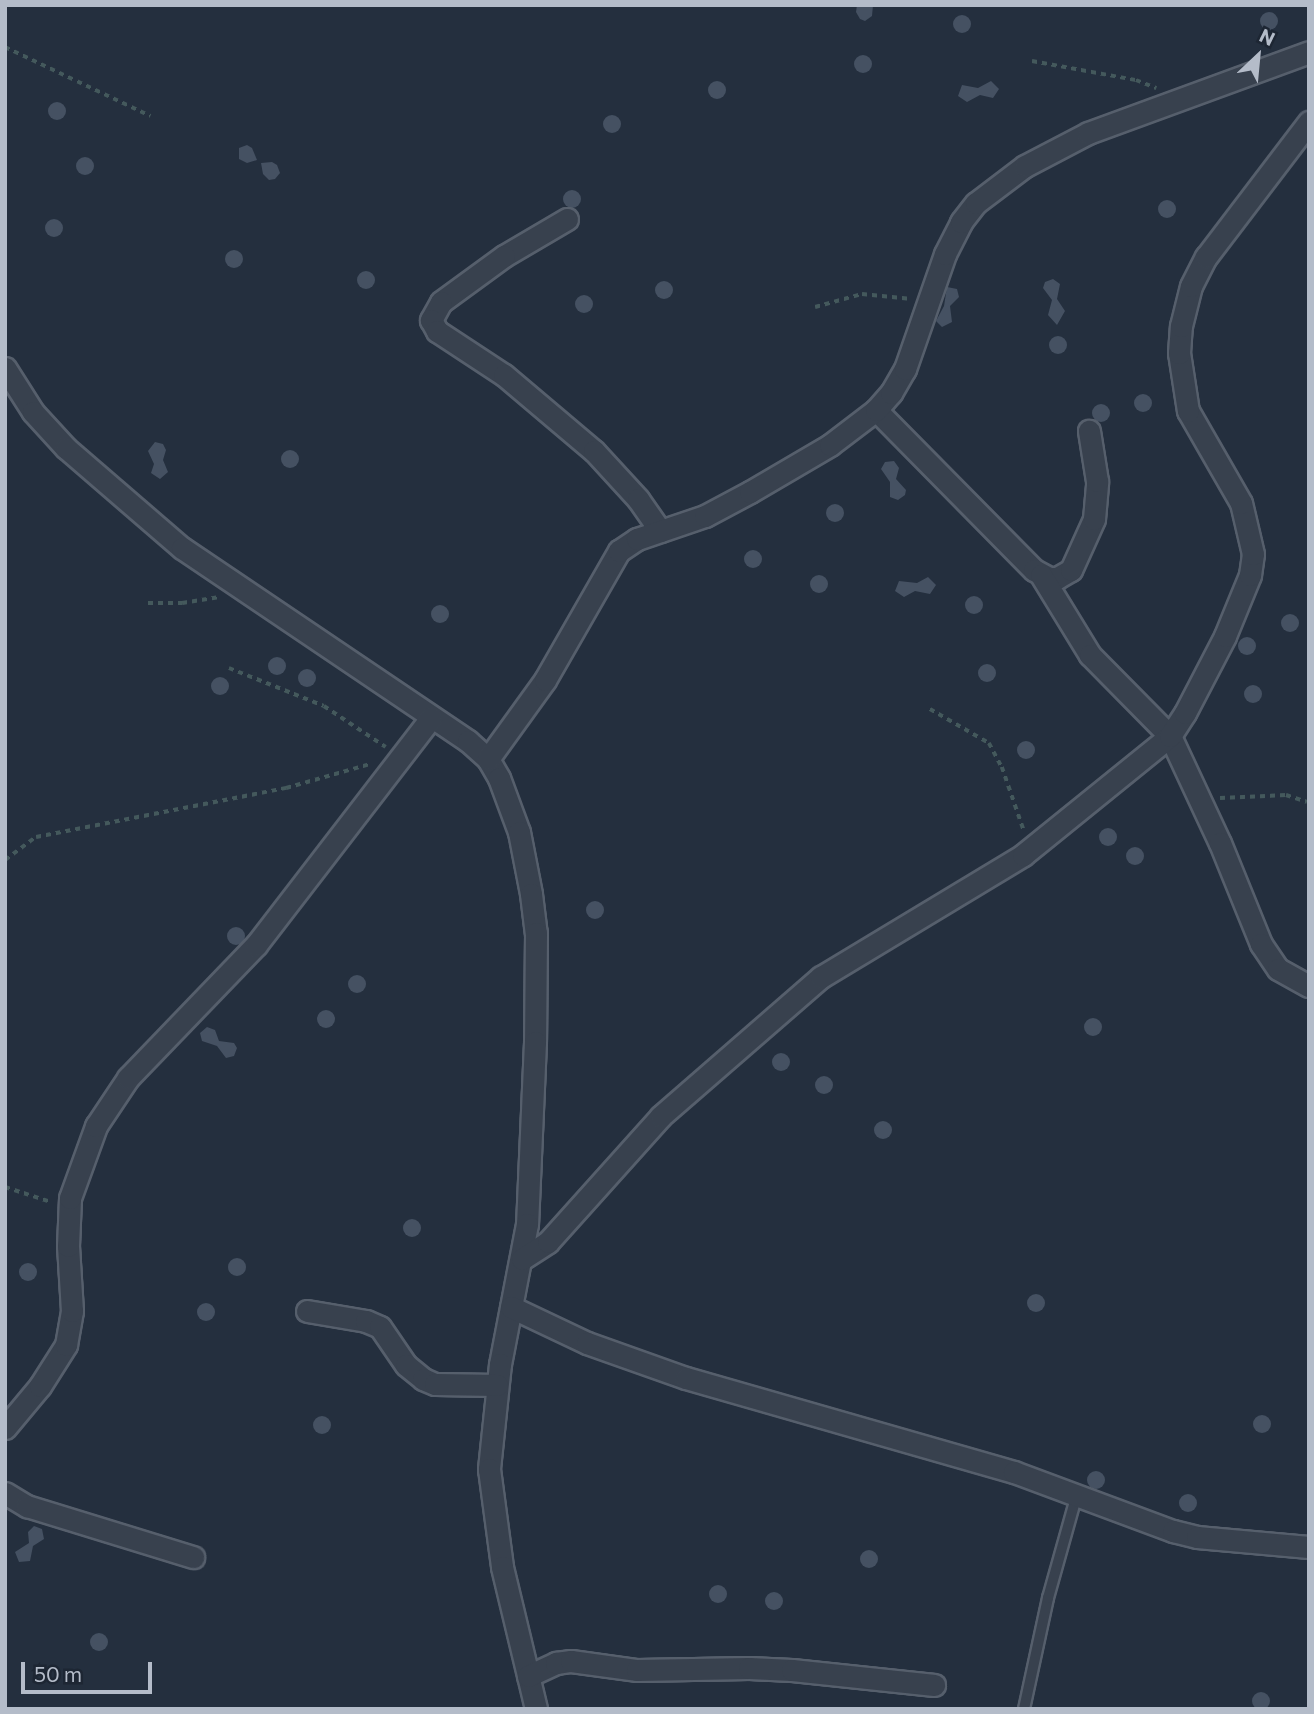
<!DOCTYPE html>
<html>
<head>
<meta charset="utf-8">
<style>
  body { margin:0 }
  #map { position:relative; width:1314px; height:1714px; overflow:hidden; background:#242f3e; font-family:Commissioner,sans-serif }
  div>[style] { position:absolute }
  [style*='--x'] { left:calc(var(--x)*1px); top:calc(var(--y)*1px); width:calc(var(--w)*1px); rotate:calc(var(--a)*1deg) }
  .building>* { inset:0; background:#455162 }
  .round { border-radius:50% }
  .path>* { height:3.5px; margin-top:-1.75px; transform-origin:0; background:repeating-linear-gradient(90deg,#44595c 0 5px,transparent 0 10px) }
  .roads { filter:drop-shadow(2px 0 #565f6c) drop-shadow(-2px 0 #565f6c) drop-shadow(0 2px #565f6c) drop-shadow(0 -2px #565f6c) }
  .service>* { height:10px; margin:-5px; padding:0 5px; transform-origin:5px; border-radius:5px; background:#38414e }
  .minor>* { height:21px; margin:-10.5px; padding:0 10.5px; transform-origin:10.5px; border-radius:10.5px; background:#38414e }
  span { translate:-50% -50%; white-space:nowrap; text-align:center; line-height:1.15; -webkit-text-stroke:5px #1d2633; paint-order:stroke }
  .frame { position:absolute; inset:0; border:7px solid #b4bcc9; pointer-events:none }
  .north { position:absolute; left:1223px; top:21px; width:70px; height:70px; -webkit-text-stroke:5px #1d2633; paint-order:stroke; rotate:26deg; font-size:19px; font-weight:700; line-height:28px; text-align:center; color:#b4bcc9 }
  .north::after { content:''; display:block; margin:auto; width:24px; height:32px; background:#b4bcc9; clip-path:polygon(50% 0,100% 100%,50% 72%,0 100%) }
  .scale { position:absolute; left:21px; top:1662px; width:131px; height:32px; box-sizing:border-box; border:4px solid #b4bcc9; border-top:0; padding-left:9px; font-size:21px; line-height:24px; white-space:nowrap; color:#b4bcc9; -webkit-text-stroke:5px #1d2633; paint-order:stroke }
</style>
</head>
<body>
<div id="map">
  <div class="building">
    <i style="clip-path:polygon(857px 5px,873px 5px,872px 16px,865px 21px,860px 19px,856px 12px)"></i>
    <i class="round" style="left:1260px;top:12px;width:18px;height:18px"></i>
    <i class="round" style="left:953px;top:15px;width:18px;height:18px"></i>
    <i class="round" style="left:854px;top:55px;width:18px;height:18px"></i>
    <i style="clip-path:polygon(991px 81px,999px 89px,993px 98px,980px 95px,967px 102px,958px 96px,962px 85px,978px 88px)"></i>
    <i class="round" style="left:708px;top:81px;width:18px;height:18px"></i>
    <i class="round" style="left:48px;top:102px;width:18px;height:18px"></i>
    <i class="round" style="left:603px;top:115px;width:18px;height:18px"></i>
    <i style="clip-path:polygon(247px 145px,252px 148px,257px 160px,247px 163px,239px 159px,239px 148px)"></i>
    <i class="round" style="left:76px;top:157px;width:18px;height:18px"></i>
    <i style="clip-path:polygon(272px 162px,277px 165px,280px 173px,275px 179px,269px 180px,263px 174px,261px 163px)"></i>
    <i class="round" style="left:563px;top:190px;width:18px;height:18px"></i>
    <i class="round" style="left:1158px;top:200px;width:18px;height:18px"></i>
    <i class="round" style="left:45px;top:219px;width:18px;height:18px"></i>
    <i class="round" style="left:225px;top:250px;width:18px;height:18px"></i>
    <i class="round" style="left:357px;top:271px;width:18px;height:18px"></i>
    <i style="clip-path:polygon(1053px 279px,1060px 284px,1057px 299px,1065px 311px,1057px 325px,1048px 315px,1052px 300px,1043px 288px,1045px 282px)"></i>
    <i class="round" style="left:655px;top:281px;width:18px;height:18px"></i>
    <i style="clip-path:polygon(947px 287px,957px 289px,959px 297px,950px 306px,952px 322px,942px 327px,936px 321px,944px 306px)"></i>
    <i class="round" style="left:575px;top:295px;width:18px;height:18px"></i>
    <i class="round" style="left:1049px;top:336px;width:18px;height:18px"></i>
    <i class="round" style="left:1134px;top:394px;width:18px;height:18px"></i>
    <i class="round" style="left:1092px;top:404px;width:18px;height:18px"></i>
    <i style="clip-path:polygon(155px 442px,163px 444px,166px 450px,163px 460px,168px 472px,160px 479px,151px 473px,154px 464px,148px 451px)"></i>
    <i class="round" style="left:281px;top:450px;width:18px;height:18px"></i>
    <i style="clip-path:polygon(894px 461px,899px 468px,896px 479px,906px 490px,905px 495px,898px 500px,890px 497px,890px 482px,881px 469px,885px 462px)"></i>
    <i class="round" style="left:826px;top:504px;width:18px;height:18px"></i>
    <i class="round" style="left:744px;top:550px;width:18px;height:18px"></i>
    <i class="round" style="left:810px;top:575px;width:18px;height:18px"></i>
    <i style="clip-path:polygon(928px 577px,936px 585px,930px 594px,915px 591px,904px 597px,895px 591px,899px 581px,917px 583px)"></i>
    <i class="round" style="left:965px;top:596px;width:18px;height:18px"></i>
    <i class="round" style="left:431px;top:605px;width:18px;height:18px"></i>
    <i class="round" style="left:1281px;top:614px;width:18px;height:18px"></i>
    <i class="round" style="left:1238px;top:637px;width:18px;height:18px"></i>
    <i class="round" style="left:268px;top:657px;width:18px;height:18px"></i>
    <i class="round" style="left:978px;top:664px;width:18px;height:18px"></i>
    <i class="round" style="left:298px;top:669px;width:18px;height:18px"></i>
    <i class="round" style="left:211px;top:677px;width:18px;height:18px"></i>
    <i class="round" style="left:1244px;top:685px;width:18px;height:18px"></i>
    <i class="round" style="left:1017px;top:741px;width:18px;height:18px"></i>
    <i class="round" style="left:1099px;top:828px;width:18px;height:18px"></i>
    <i class="round" style="left:1126px;top:847px;width:18px;height:18px"></i>
    <i class="round" style="left:586px;top:901px;width:18px;height:18px"></i>
    <i class="round" style="left:227px;top:927px;width:18px;height:18px"></i>
    <i class="round" style="left:348px;top:975px;width:18px;height:18px"></i>
    <i class="round" style="left:317px;top:1010px;width:18px;height:18px"></i>
    <i class="round" style="left:1084px;top:1018px;width:18px;height:18px"></i>
    <i style="clip-path:polygon(207px 1027px,215px 1030px,219px 1041px,234px 1043px,237px 1048px,234px 1056px,226px 1058px,217px 1046px,202px 1041px,200px 1033px)"></i>
    <i class="round" style="left:772px;top:1053px;width:18px;height:18px"></i>
    <i class="round" style="left:815px;top:1076px;width:18px;height:18px"></i>
    <i class="round" style="left:874px;top:1121px;width:18px;height:18px"></i>
    <i class="round" style="left:403px;top:1219px;width:18px;height:18px"></i>
    <i class="round" style="left:228px;top:1258px;width:18px;height:18px"></i>
    <i class="round" style="left:19px;top:1263px;width:18px;height:18px"></i>
    <i class="round" style="left:1027px;top:1294px;width:18px;height:18px"></i>
    <i class="round" style="left:197px;top:1303px;width:18px;height:18px"></i>
    <i class="round" style="left:1253px;top:1415px;width:18px;height:18px"></i>
    <i class="round" style="left:313px;top:1416px;width:18px;height:18px"></i>
    <i class="round" style="left:1087px;top:1471px;width:18px;height:18px"></i>
    <i class="round" style="left:1179px;top:1494px;width:18px;height:18px"></i>
    <i style="clip-path:polygon(34px 1526px,42px 1529px,44px 1539px,33px 1546px,30px 1561px,19px 1562px,15px 1552px,29px 1543px,28px 1532px)"></i>
    <i class="round" style="left:860px;top:1550px;width:18px;height:18px"></i>
    <i class="round" style="left:709px;top:1585px;width:18px;height:18px"></i>
    <i class="round" style="left:765px;top:1592px;width:18px;height:18px"></i>
    <i class="round" style="left:90px;top:1633px;width:18px;height:18px"></i>
    <i class="round" style="left:1252px;top:1692px;width:18px;height:18px"></i>
  </div>
  <div class="path">
    <i style="--x:5;--y:47;--w:161;--a:25.4"></i>
    <i style="--x:1032;--y:61;--w:106;--a:10.4"></i>
    <i style="--x:1136;--y:80;--w:22;--a:22"></i>
    <i style="--x:815;--y:307;--w:49;--a:-15.5"></i>
    <i style="--x:862;--y:294;--w:50;--a:5.7"></i>
    <i style="--x:148;--y:603;--w:34;--a:0"></i>
    <i style="--x:182;--y:603;--w:38;--a:-9"></i>
    <i style="--x:229;--y:668;--w:102;--a:21.8"></i>
    <i style="--x:324;--y:706;--w:74;--a:33.5"></i>
    <i style="--x:930;--y:709;--w:68;--a:30"></i>
    <i style="--x:989;--y:743;--w:27;--a:62"></i>
    <i style="--x:1002;--y:767;--w:68;--a:71"></i>
    <i style="--x:1220;--y:798;--w:66;--a:-2.6"></i>
    <i style="--x:1286;--y:795;--w:22;--a:18"></i>
    <i style="--x:5;--y:860;--w:39;--a:-37"></i>
    <i style="--x:36;--y:837;--w:255;--a:-11.1"></i>
    <i style="--x:286;--y:788;--w:87;--a:-15.9"></i>
    <i style="--x:5;--y:1187;--w:48;--a:18.1"></i>
  </div>
  <div class="roads">
    <div class="service">
      <i style="--x:1024;--y:1709;--w:114;--a:-77.8"></i>
      <i style="--x:1048;--y:1598;--w:108;--a:-74.4"></i>
    </div>
    <div class="minor">
      <i style="--x:567;--y:219;--w:73;--a:149.6"></i>
      <i style="--x:504;--y:256;--w:78;--a:143.9"></i>
      <i style="--x:441;--y:302;--w:21;--a:119"></i>
      <i style="--x:431;--y:320;--w:13;--a:61"></i>
      <i style="--x:437;--y:331;--w:80;--a:33.3"></i>
      <i style="--x:504;--y:375;--w:118;--a:40.2"></i>
      <i style="--x:594;--y:451;--w:65;--a:47.5"></i>
      <i style="--x:638;--y:499;--w:39;--a:55"></i>
      <i style="--x:5;--y:368;--w:52;--a:57.5"></i>
      <i style="--x:33;--y:412;--w:49;--a:47.5"></i>
      <i style="--x:66;--y:448;--w:153;--a:40.8"></i>
      <i style="--x:182;--y:548;--w:345;--a:34"></i>
      <i style="--x:468;--y:741;--w:27;--a:42"></i>
      <i style="--x:488;--y:759;--w:22;--a:60"></i>
      <i style="--x:499;--y:778;--w:58;--a:69.7"></i>
      <i style="--x:519;--y:832;--w:63;--a:79"></i>
      <i style="--x:531;--y:894;--w:39;--a:83"></i>
      <i style="--x:536;--y:933;--w:109;--a:90.5"></i>
      <i style="--x:535;--y:1042;--w:182;--a:92.5"></i>
      <i style="--x:527;--y:1224;--w:143;--a:100.9"></i>
      <i style="--x:500;--y:1364;--w:106;--a:96"></i>
      <i style="--x:489;--y:1469;--w:99;--a:82.4"></i>
      <i style="--x:502;--y:1567;--w:146;--a:76.5"></i>
      <i style="--x:876;--y:410;--w:225;--a:45.4"></i>
      <i style="--x:1034;--y:570;--w:17;--a:28"></i>
      <i style="--x:1049;--y:578;--w:8;--a:0"></i>
      <i style="--x:1057;--y:578;--w:16;--a:-30"></i>
      <i style="--x:1071;--y:570;--w:56;--a:-65.7"></i>
      <i style="--x:1094;--y:519;--w:38;--a:-85"></i>
      <i style="--x:1097;--y:481;--w:51;--a:-99.1"></i>
      <i style="--x:1041;--y:575;--w:94;--a:58.5"></i>
      <i style="--x:1090;--y:655;--w:114;--a:45.4"></i>
      <i style="--x:1170;--y:736;--w:118;--a:65"></i>
      <i style="--x:1220;--y:843;--w:109;--a:67.9"></i>
      <i style="--x:1261;--y:944;--w:30;--a:56"></i>
      <i style="--x:1278;--y:969;--w:35;--a:29"></i>
      <i style="--x:488;--y:759;--w:97;--a:-54.2"></i>
      <i style="--x:545;--y:680;--w:149;--a:-60.2"></i>
      <i style="--x:619;--y:551;--w:22;--a:-34"></i>
      <i style="--x:637;--y:539;--w:72;--a:-18.7"></i>
      <i style="--x:705;--y:516;--w:51;--a:-28.1"></i>
      <i style="--x:750;--y:492;--w:93;--a:-30.4"></i>
      <i style="--x:830;--y:445;--w:58;--a:-37.3"></i>
      <i style="--x:876;--y:410;--w:23;--a:-49"></i>
      <i style="--x:891;--y:393;--w:28;--a:-60"></i>
      <i style="--x:905;--y:369;--w:122;--a:-70.8"></i>
      <i style="--x:945;--y:254;--w:36;--a:-63"></i>
      <i style="--x:961;--y:222;--w:24;--a:-52"></i>
      <i style="--x:976;--y:203;--w:61;--a:-37.1"></i>
      <i style="--x:1025;--y:166;--w:71;--a:-27.6"></i>
      <i style="--x:1088;--y:133;--w:235;--a:-20.1"></i>
      <i style="--x:522;--y:1259;--w:31;--a:-33"></i>
      <i style="--x:548;--y:1242;--w:169;--a:-48.1"></i>
      <i style="--x:661;--y:1116;--w:212;--a:-41"></i>
      <i style="--x:821;--y:977;--w:236;--a:-31.1"></i>
      <i style="--x:1023;--y:855;--w:189;--a:-39"></i>
      <i style="--x:1170;--y:736;--w:27;--a:-57"></i>
      <i style="--x:1185;--y:713;--w:87;--a:-62.5"></i>
      <i style="--x:1225;--y:636;--w:66;--a:-67.7"></i>
      <i style="--x:1250;--y:575;--w:21;--a:-82"></i>
      <i style="--x:1253;--y:554;--w:52;--a:-103.2"></i>
      <i style="--x:1241;--y:503;--w:106;--a:-119.9"></i>
      <i style="--x:1188;--y:411;--w:59;--a:-98.8"></i>
      <i style="--x:1179;--y:353;--w:27;--a:-86"></i>
      <i style="--x:1181;--y:326;--w:41;--a:-76"></i>
      <i style="--x:1191;--y:286;--w:33;--a:-63"></i>
      <i style="--x:1206;--y:257;--w:170;--a:-52.7"></i>
      <i style="--x:511;--y:1307;--w:84;--a:25.3"></i>
      <i style="--x:587;--y:1343;--w:105;--a:19.5"></i>
      <i style="--x:686;--y:1378;--w:341;--a:16"></i>
      <i style="--x:1014;--y:1472;--w:170;--a:20.4"></i>
      <i style="--x:1173;--y:1531;--w:25;--a:14"></i>
      <i style="--x:1197;--y:1537;--w:112;--a:5.1"></i>
      <i style="--x:307;--y:1311;--w:60;--a:9.6"></i>
      <i style="--x:366;--y:1321;--w:15;--a:23"></i>
      <i style="--x:380;--y:1327;--w:46;--a:55.6"></i>
      <i style="--x:406;--y:1365;--w:22;--a:39"></i>
      <i style="--x:423;--y:1379;--w:13;--a:23"></i>
      <i style="--x:435;--y:1384;--w:62;--a:0.9"></i>
      <i style="--x:5;--y:1428;--w:55;--a:-50.2"></i>
      <i style="--x:40;--y:1386;--w:49;--a:-57.6"></i>
      <i style="--x:66;--y:1345;--w:35;--a:-80"></i>
      <i style="--x:72;--y:1311;--w:65;--a:-93.5"></i>
      <i style="--x:68;--y:1246;--w:48;--a:-87.6"></i>
      <i style="--x:70;--y:1198;--w:77;--a:-70.1"></i>
      <i style="--x:96;--y:1126;--w:58;--a:-56.3"></i>
      <i style="--x:128;--y:1078;--w:185;--a:-46.1"></i>
      <i style="--x:256;--y:945;--w:287;--a:-52.4"></i>
      <i style="--x:5;--y:1493;--w:26;--a:31"></i>
      <i style="--x:27;--y:1506;--w:174;--a:17.1"></i>
      <i style="--x:528;--y:1676;--w:31;--a:-25"></i>
      <i style="--x:556;--y:1663;--w:15;--a:-8"></i>
      <i style="--x:571;--y:1661;--w:67;--a:7.8"></i>
      <i style="--x:637;--y:1670;--w:112;--a:-1"></i>
      <i style="--x:749;--y:1668;--w:43;--a:2.7"></i>
      <i style="--x:792;--y:1670;--w:143;--a:6"></i>
    </div>
  </div>
  <div class="frame"></div>
  <div class="north">N</div>
  <div class="scale">50 m</div>
</div>
</body>
</html>
